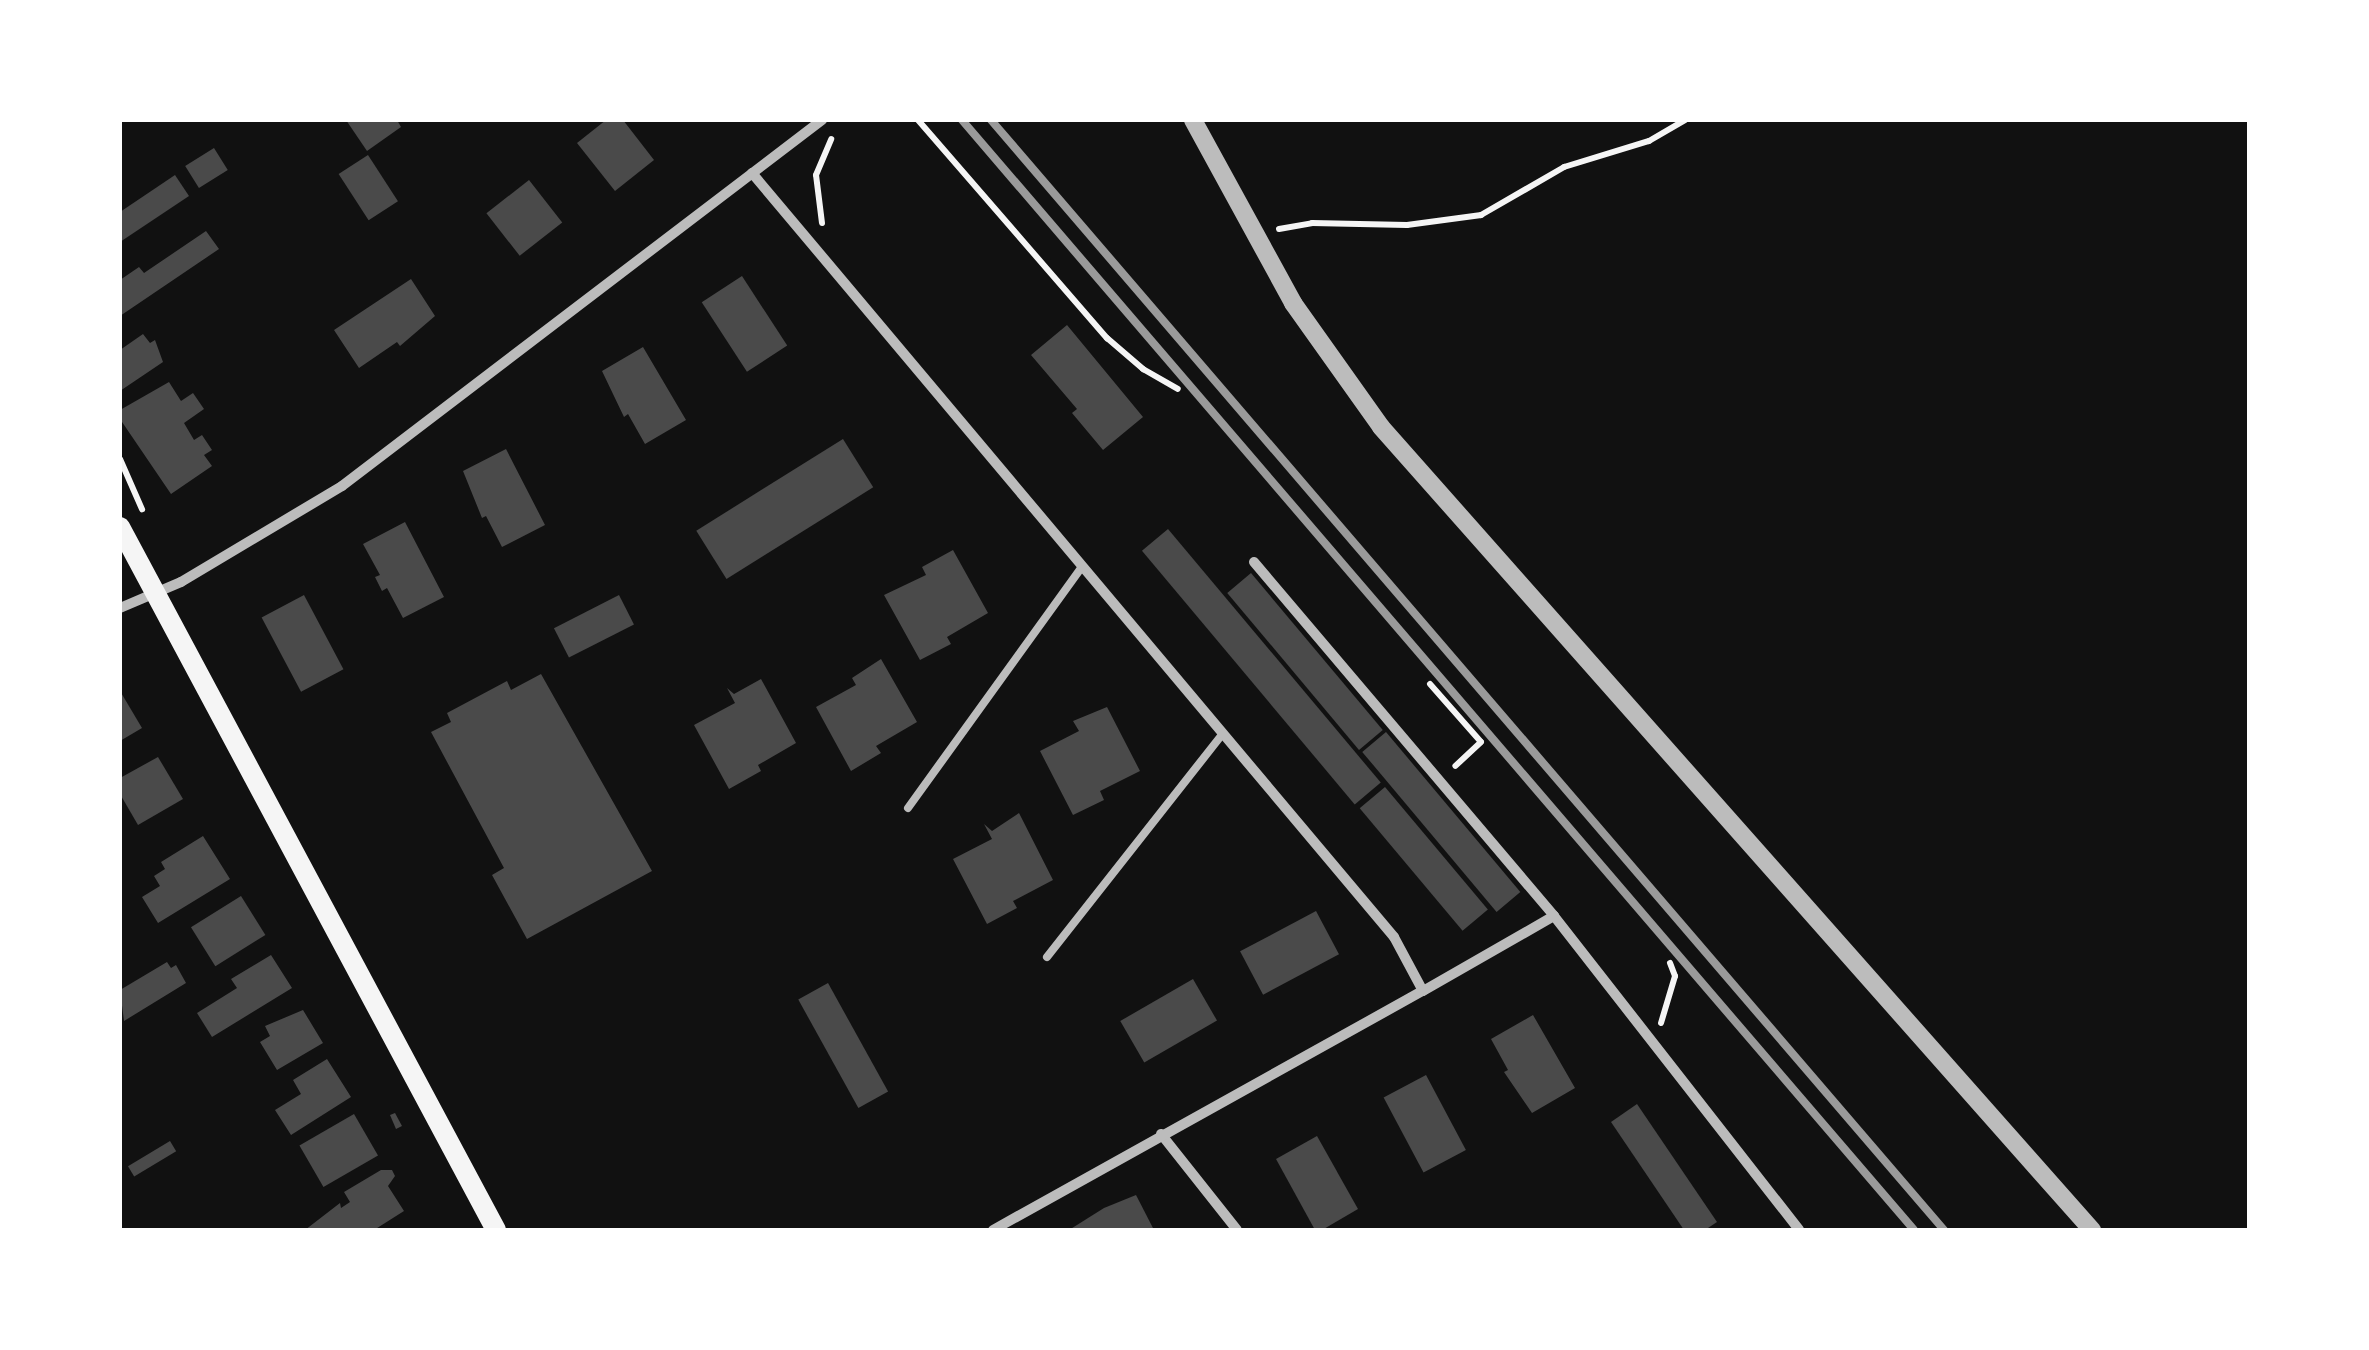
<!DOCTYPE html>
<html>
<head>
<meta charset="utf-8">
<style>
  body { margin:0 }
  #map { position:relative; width:2369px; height:1350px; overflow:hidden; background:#111; font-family:"Source Sans 3",sans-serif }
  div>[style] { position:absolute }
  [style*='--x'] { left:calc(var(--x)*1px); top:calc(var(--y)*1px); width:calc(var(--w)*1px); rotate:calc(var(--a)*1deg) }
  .building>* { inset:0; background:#4a4a4a; transform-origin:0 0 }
  .path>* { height:6px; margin:-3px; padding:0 3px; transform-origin:3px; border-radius:3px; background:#f5f5f5 }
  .service>* { height:8px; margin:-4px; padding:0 4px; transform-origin:4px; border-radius:4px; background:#bcbcbc }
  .minor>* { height:10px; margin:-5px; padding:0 5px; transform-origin:5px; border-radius:5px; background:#bcbcbc }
  .tertiary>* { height:18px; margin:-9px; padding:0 9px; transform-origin:9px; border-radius:9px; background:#bcbcbc }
  .secondary>* { height:20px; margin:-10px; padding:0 10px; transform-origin:10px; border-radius:10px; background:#f5f5f5 }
  .rail>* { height:8px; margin:-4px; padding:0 4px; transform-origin:4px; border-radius:4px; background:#9a9a9a }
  span { translate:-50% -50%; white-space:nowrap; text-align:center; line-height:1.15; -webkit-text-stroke:10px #fff; paint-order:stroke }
  .frame { position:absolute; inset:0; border:122px solid #fff; pointer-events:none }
</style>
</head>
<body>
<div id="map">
  <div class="building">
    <i style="clip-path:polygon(346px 120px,397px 120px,401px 127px,367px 151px)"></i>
    <i style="clip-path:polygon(606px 120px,623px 120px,654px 160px,615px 191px,577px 143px)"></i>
    <i style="left:214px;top:148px;width:26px;height:34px;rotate:58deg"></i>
    <i style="left:368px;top:155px;width:55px;height:35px;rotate:57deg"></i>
    <i style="clip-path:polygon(175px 175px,189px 196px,120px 242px,120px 212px)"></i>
    <i style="left:529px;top:180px;width:54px;height:54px;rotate:52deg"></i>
    <i style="clip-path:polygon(206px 231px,219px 249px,120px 316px,120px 280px,139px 267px,144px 273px)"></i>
    <i style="left:742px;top:276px;width:83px;height:48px;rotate:57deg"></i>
    <i style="clip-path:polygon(411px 279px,435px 316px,400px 346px,397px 342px,359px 368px,334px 330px)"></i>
    <i style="clip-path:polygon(1067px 325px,1143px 417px,1103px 450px,1072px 413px,1077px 409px,1031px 355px)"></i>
    <i style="clip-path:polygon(143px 334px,150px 343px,155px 340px,163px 362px,120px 391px,120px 350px)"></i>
    <i style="clip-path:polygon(643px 347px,686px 420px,645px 444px,628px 414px,624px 417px,602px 371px)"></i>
    <i style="clip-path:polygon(169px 382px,181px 401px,193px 393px,204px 409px,184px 423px,194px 440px,202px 435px,212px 450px,204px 455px,212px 466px,171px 494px,120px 419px,120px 410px)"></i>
    <i style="left:843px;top:439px;width:57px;height:173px;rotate:58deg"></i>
    <i style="clip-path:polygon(506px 449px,545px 525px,502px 547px,486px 516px,482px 518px,463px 471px)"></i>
    <i style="clip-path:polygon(405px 522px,444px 597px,403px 618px,387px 588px,382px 591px,375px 577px,380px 575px,363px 544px)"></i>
    <i style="left:1168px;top:529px;width:331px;height:34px;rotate:50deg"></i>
    <i style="clip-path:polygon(953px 550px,988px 613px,947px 637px,951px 644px,920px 660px,884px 595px,926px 575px,922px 567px)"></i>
    <i style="left:1251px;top:573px;width:205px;height:31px;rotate:50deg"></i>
    <i style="left:304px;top:595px;width:84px;height:48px;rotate:62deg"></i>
    <i style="left:619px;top:595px;width:33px;height:73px;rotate:63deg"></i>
    <i style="clip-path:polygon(881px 659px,917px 722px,876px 746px,881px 753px,851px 771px,816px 707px,856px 685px,852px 678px)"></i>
    <i style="clip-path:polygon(541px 674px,652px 871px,527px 939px,492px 875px,504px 868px,431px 732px,451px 722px,447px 713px,507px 681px,511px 690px)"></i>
    <i style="clip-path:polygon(761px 679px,796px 743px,758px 765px,761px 771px,729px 789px,694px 725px,735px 703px,727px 688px,734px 694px)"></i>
    <i style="clip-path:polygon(120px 691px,142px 728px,120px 741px)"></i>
    <i style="clip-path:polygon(1107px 707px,1140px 771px,1100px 791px,1104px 800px,1073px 815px,1040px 751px,1079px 731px,1073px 721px)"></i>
    <i style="left:1386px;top:732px;width:209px;height:31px;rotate:50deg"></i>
    <i style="clip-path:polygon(158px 757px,183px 799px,138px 825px,120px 794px,120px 778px)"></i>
    <i style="left:1385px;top:787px;width:160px;height:33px;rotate:50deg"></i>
    <i style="clip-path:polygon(1019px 813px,1053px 880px,1013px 901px,1017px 908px,987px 924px,953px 859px,992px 839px,984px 824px,992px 831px)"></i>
    <i style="clip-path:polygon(203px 836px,230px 879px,158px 923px,142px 897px,160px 886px,154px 876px,165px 869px,161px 862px)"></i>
    <i style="left:241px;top:896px;width:46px;height:59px;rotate:58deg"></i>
    <i style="left:1316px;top:911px;width:49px;height:86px;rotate:62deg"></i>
    <i style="clip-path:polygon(271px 955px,292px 988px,212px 1037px,197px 1013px,237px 988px,231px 979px)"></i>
    <i style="clip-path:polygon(167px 962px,171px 968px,176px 965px,186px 983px,124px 1021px,120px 990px)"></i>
    <i style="left:1193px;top:979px;width:48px;height:84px;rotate:60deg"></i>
    <i style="left:828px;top:983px;width:124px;height:34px;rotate:61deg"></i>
    <i style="clip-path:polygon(303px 1010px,323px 1043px,277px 1070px,260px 1042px,270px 1036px,265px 1026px)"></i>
    <i style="clip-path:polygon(1533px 1015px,1575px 1088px,1532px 1113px,1504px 1072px,1508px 1070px,1491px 1039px)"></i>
    <i style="clip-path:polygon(327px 1059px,351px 1097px,291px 1135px,275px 1110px,301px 1094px,293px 1080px)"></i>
    <i style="left:1426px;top:1075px;width:85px;height:48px;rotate:62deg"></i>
    <i style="clip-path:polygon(1637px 1104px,1717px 1222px,1705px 1230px,1684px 1230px,1611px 1122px)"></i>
    <i style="clip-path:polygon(395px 1113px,402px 1126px,396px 1129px,390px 1115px)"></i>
    <i style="left:354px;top:1114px;width:48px;height:63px;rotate:60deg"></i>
    <i style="clip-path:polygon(1317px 1136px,1358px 1209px,1322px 1230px,1315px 1230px,1276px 1159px)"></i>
    <i style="left:170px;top:1141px;width:12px;height:49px;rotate:59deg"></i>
    <i style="clip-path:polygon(381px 1170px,392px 1170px,395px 1176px,388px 1186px,404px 1211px,374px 1230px,305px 1230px,340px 1203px,341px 1208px,350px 1202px,344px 1192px)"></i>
    <i style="clip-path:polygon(1136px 1195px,1154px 1230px,1069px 1230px,1104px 1208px)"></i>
  </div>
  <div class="path">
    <i style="--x:918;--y:120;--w:289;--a:49.1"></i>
    <i style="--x:1107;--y:338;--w:48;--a:40.7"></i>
    <i style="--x:1143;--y:369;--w:40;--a:29.7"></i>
    <i style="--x:822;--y:223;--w:48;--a:-97.1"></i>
    <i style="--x:816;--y:175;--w:39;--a:-67"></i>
    <i style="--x:1279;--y:229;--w:34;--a:-10"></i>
    <i style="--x:1312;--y:223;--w:95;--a:1.2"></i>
    <i style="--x:1407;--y:225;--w:75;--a:-7.7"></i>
    <i style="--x:1481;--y:215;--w:96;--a:-30"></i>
    <i style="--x:1564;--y:167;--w:89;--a:-17"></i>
    <i style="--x:1649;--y:141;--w:42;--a:-30.3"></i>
    <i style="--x:120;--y:459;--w:55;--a:66.3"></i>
    <i style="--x:1430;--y:684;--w:77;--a:48.7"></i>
    <i style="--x:1481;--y:742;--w:35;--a:137"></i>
    <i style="--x:1661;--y:1023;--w:49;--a:-73.4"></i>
    <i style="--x:1675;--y:976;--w:14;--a:-111"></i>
  </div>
  <div class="service">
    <i style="--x:908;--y:808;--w:297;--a:-54.2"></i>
    <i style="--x:1047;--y:957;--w:283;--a:-51.8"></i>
  </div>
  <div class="minor">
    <i style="--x:752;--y:173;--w:998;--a:49.96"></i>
    <i style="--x:1394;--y:937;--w:61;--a:61.8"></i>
    <i style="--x:1423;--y:991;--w:151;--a:-29.8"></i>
    <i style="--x:1254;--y:562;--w:464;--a:49.7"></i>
    <i style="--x:1554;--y:916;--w:398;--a:52"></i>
    <i style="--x:120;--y:608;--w:66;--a:-23.1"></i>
    <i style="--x:181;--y:582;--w:187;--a:-30.8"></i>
    <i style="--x:342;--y:486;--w:604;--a:-37.33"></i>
    <i style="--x:1161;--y:1134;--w:122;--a:51.6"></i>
    <i style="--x:993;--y:1230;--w:492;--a:-29.1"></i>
  </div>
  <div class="tertiary">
    <i style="--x:1193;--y:120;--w:209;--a:61.3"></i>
    <i style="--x:1293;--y:303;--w:152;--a:54.6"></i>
    <i style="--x:1381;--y:427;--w:1073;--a:48.48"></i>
  </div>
  <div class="secondary">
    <i style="--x:120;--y:527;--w:797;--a:61.86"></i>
  </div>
  <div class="rail">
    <i style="--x:962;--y:120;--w:1462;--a:49.38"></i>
    <i style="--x:991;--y:120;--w:1463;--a:49.35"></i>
  </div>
  <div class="frame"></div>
</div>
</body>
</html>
